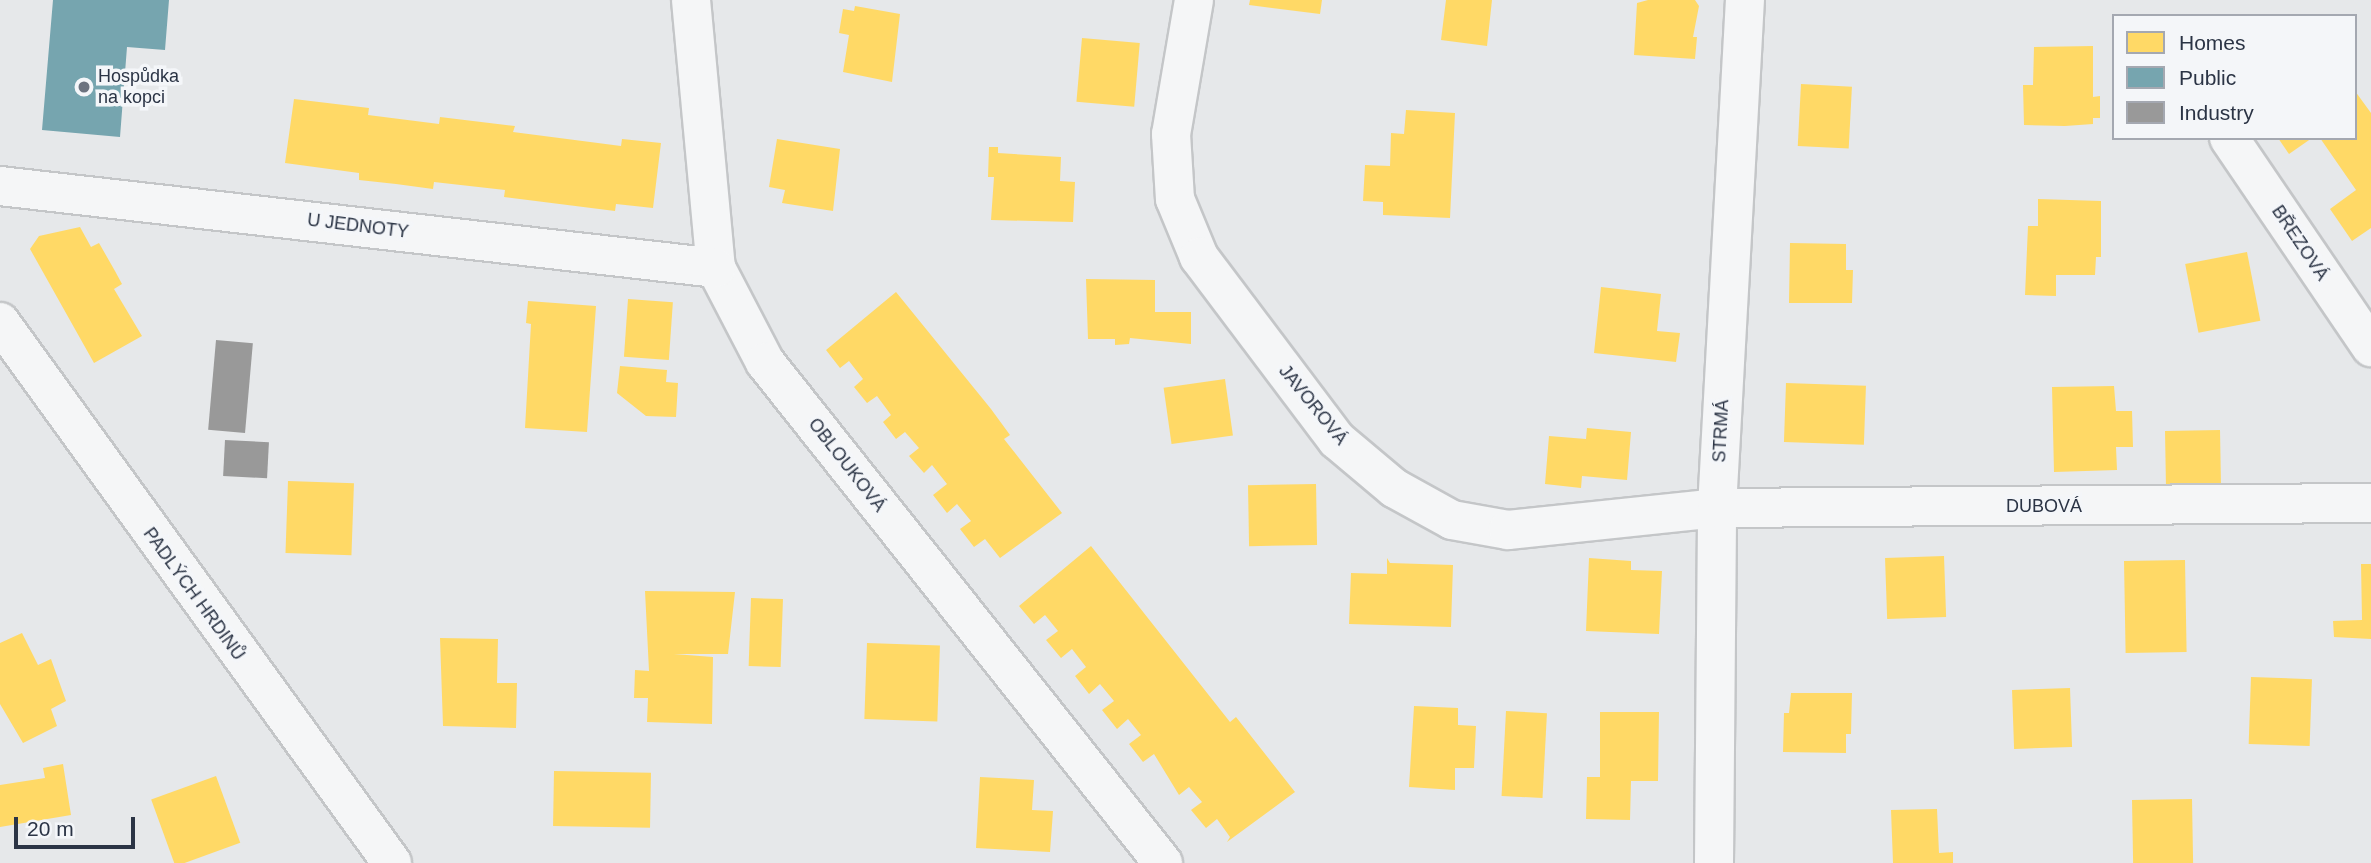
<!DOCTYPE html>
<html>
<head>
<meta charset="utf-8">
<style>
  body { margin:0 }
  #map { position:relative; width:2371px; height:863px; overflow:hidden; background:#e6e8ea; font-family:Helvetica,sans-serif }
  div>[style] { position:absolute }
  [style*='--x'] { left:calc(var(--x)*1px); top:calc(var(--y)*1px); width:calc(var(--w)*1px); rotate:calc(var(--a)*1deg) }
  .homes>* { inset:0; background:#ffd966; transform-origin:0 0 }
  .public>* { inset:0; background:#76a5af }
  .industry>* { inset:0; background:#999; transform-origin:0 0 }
  .roads { filter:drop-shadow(2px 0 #c4c6c8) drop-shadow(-2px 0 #c4c6c8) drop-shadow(0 2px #c4c6c8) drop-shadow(0 -2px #c4c6c8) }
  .minor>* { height:38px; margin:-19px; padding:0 19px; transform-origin:19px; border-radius:19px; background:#f5f6f7 }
  .dots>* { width:19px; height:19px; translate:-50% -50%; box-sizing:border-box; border:4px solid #f4f6f9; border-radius:50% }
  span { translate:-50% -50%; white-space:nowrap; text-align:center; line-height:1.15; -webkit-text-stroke:7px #f4f6f9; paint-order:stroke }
  .poi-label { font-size:18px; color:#2b3445 }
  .left { translate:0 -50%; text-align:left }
  .street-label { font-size:18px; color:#2b3445 }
  .legend { position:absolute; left:2112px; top:14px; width:245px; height:126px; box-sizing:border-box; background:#f4f6f9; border:2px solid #a4a8b1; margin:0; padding:9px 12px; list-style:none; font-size:21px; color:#2b3445 }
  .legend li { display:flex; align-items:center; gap:14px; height:35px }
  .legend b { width:35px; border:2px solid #a4a8b1 }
  .scale { position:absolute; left:14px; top:817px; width:121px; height:32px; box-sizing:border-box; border:4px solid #2b3445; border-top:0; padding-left:9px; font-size:21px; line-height:24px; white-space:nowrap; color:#2b3445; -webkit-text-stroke:5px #f4f6f9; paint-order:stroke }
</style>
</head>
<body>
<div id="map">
  <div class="homes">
    <i style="clip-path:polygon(1250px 0,1322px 0,1320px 14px,1249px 5px)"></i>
    <i style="clip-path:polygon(1446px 0,1492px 0,1487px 46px,1441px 40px)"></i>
    <i style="clip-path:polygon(1648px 0,1695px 0,1699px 6px,1693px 37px,1697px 37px,1695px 59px,1634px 55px,1637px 3px)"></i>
    <i style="clip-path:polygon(855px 6px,900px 14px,892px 82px,843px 72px,849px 35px,839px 33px,843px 9px,854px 11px)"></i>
    <i style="left:1082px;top:38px;width:58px;height:64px;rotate:5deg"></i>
    <i style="clip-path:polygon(2093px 46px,2093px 97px,2100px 96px,2100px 118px,2093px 118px,2093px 124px,2065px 126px,2024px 125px,2023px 85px,2033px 85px,2034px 47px)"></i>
    <i style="left:1801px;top:84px;width:51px;height:62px;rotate:3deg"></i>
    <i style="clip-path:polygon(2355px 91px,2371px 113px,2371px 228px,2352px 241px,2330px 209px,2356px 190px,2320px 138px,2355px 138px)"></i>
    <i style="clip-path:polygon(294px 99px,369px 108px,368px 115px,439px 124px,440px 117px,515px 126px,513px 132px,621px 146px,622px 139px,661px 143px,653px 208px,616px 204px,615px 211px,504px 197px,505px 190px,434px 182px,433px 189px,396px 184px,359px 180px,359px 173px,285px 163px)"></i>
    <i style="clip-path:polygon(1406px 110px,1455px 113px,1450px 218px,1383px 215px,1383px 202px,1363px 201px,1365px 165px,1390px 166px,1391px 133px,1404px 134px)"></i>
    <i style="clip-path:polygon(2278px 138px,2312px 138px,2289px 154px)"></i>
    <i style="clip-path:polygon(777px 139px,840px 149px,833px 211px,782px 203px,785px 190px,769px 187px)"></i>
    <i style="clip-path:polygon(989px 147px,998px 147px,998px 153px,1061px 157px,1060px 181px,1075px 182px,1073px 222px,991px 220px,994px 177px,988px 177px)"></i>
    <i style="clip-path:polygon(2038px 199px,2101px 201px,2101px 257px,2096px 257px,2095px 275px,2056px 275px,2056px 296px,2025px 295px,2028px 226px,2038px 226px)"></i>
    <i style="clip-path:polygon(80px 227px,91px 247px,99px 243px,115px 271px,122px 284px,114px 289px,142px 336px,94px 363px,30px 249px,39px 236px)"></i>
    <i style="clip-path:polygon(1790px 243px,1846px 244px,1846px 270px,1853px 270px,1852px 303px,1789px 303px)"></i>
    <i style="left:2247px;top:252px;width:70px;height:63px;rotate:79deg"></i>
    <i style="clip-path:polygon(1086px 279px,1155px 280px,1155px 312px,1191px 312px,1191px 344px,1130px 338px,1129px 344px,1115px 345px,1115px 339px,1088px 339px)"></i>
    <i style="clip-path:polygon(1601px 287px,1661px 294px,1657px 331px,1680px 333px,1676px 362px,1594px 353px)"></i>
    <i style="clip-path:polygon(896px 292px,991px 409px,1010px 435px,1004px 439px,1062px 513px,1000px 558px,985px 539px,974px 547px,960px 529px,971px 521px,957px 504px,947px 513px,933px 495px,947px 484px,932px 465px,924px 473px,909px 456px,919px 448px,905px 432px,896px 439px,883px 422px,891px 415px,877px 396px,867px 403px,854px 387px,863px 379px,849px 361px,840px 368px,826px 350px)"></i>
    <i style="left:628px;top:299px;width:45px;height:58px;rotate:4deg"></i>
    <i style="clip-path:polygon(528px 301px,596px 306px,587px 432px,525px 428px,531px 324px,526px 323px)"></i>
    <i style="clip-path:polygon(620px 366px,667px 370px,666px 382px,678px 383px,676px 417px,646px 416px,617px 393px)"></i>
    <i style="left:1225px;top:379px;width:57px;height:62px;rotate:82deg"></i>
    <i style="left:1786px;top:383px;width:80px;height:59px;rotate:2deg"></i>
    <i style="clip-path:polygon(2114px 386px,2116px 411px,2132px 411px,2133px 447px,2116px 447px,2117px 470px,2054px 472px,2052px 387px)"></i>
    <i style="clip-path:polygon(1587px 428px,1631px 432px,1627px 480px,1582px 476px,1581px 488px,1545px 484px,1549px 436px,1586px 439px)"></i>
    <i style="left:2220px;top:430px;width:53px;height:55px;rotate:89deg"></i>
    <i style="left:288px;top:481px;width:66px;height:72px;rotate:2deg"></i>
    <i style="left:1316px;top:484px;width:61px;height:68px;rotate:89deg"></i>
    <i style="clip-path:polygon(1091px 546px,1230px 722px,1236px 717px,1295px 792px,1227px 842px,1230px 837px,1217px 819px,1206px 828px,1191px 810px,1202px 802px,1189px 787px,1179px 795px,1154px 754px,1143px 762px,1129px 744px,1141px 735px,1128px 719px,1117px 729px,1102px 710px,1114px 701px,1100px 684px,1089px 694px,1075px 676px,1086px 667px,1072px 649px,1061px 658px,1046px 640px,1058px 631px,1045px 615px,1034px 624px,1019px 606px)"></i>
    <i style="left:1944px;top:556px;width:61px;height:59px;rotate:88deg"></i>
    <i style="clip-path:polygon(1387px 558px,1390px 563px,1453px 565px,1451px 627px,1349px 624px,1351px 573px,1387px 574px)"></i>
    <i style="clip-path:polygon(1589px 558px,1631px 561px,1631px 570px,1662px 571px,1659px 634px,1586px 631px)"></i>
    <i style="left:2185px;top:560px;width:92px;height:61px;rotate:89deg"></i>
    <i style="clip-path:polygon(2361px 564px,2371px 564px,2371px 639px,2334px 637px,2333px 621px,2362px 620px)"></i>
    <i style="clip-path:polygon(645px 591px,735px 592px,728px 654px,674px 654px,713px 657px,712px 724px,647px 722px,648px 698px,634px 698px,635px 670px,649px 671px)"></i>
    <i style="left:751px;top:598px;width:32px;height:68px;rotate:2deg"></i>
    <i style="clip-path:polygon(22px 633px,38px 665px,51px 659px,66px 701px,51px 709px,57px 726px,23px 743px,0 704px,0 643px)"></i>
    <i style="clip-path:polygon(440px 638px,498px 639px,497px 683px,517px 683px,516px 728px,443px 726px)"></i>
    <i style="left:867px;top:643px;width:73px;height:76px;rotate:2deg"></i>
    <i style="left:2251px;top:677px;width:61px;height:67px;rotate:2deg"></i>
    <i style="left:2070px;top:688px;width:59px;height:58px;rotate:88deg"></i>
    <i style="clip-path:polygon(1791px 693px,1852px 693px,1851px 734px,1846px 734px,1846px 753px,1783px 752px,1784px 713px,1789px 713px)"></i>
    <i style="clip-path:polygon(1414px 706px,1458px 708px,1458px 725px,1476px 726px,1474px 768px,1455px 768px,1455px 790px,1409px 787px)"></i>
    <i style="left:1506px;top:711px;width:41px;height:85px;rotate:3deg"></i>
    <i style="clip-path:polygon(1600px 712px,1659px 712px,1658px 781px,1631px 781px,1630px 820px,1586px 819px,1587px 777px,1600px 777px)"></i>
    <i style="clip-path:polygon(63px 764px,71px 815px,0 827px,0 785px,45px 778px,43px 768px)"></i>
    <i style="left:554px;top:771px;width:97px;height:55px;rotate:1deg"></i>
    <i style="left:216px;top:776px;width:71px;height:69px;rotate:70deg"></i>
    <i style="clip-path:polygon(980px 777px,1034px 780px,1032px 810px,1053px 811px,1050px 852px,976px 848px)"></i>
    <i style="left:2192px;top:799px;width:64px;height:60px;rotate:89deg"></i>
    <i style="clip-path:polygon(1937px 809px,1939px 853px,1953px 852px,1953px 863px,1893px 863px,1891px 810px)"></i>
  </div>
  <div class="public">
    <i style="clip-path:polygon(53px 0,169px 0,165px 50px,127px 47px,120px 137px,42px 130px)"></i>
  </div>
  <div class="industry">
    <i style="left:216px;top:340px;width:37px;height:90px;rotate:5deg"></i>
    <i style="left:225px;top:440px;width:44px;height:36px;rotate:3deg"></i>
  </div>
  <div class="roads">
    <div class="minor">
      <i style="--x:691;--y:0;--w:269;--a:84.7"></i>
      <i style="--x:716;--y:268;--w:106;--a:62.5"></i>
      <i style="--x:765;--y:362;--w:640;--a:51.54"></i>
      <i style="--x:1194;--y:0;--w:136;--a:99.7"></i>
      <i style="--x:1171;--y:134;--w:65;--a:86.5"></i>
      <i style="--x:1175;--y:199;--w:63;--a:67.5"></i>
      <i style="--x:1199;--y:257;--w:229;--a:53"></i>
      <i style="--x:1337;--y:440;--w:75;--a:40.1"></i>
      <i style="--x:1394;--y:488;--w:66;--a:28.9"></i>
      <i style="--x:1452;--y:520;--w:57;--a:10.1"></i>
      <i style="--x:1508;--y:530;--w:210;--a:-6"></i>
      <i style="--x:1717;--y:508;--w:654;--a:-0.44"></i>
      <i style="--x:2229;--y:138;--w:253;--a:55.8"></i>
      <i style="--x:0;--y:186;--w:721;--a:6.53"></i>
      <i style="--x:0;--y:322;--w:668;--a:54.07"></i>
      <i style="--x:1714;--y:863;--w:355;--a:-89.5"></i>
      <i style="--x:1717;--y:508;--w:509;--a:-86.85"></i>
    </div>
  </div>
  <div class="dots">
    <i style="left:84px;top:87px;background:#6c737f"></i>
  </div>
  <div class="poi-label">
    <span class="left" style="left:98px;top:87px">Hospůdka<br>na kopci</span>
  </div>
  <div class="street-label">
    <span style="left:358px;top:226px;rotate:7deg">U JEDNOTY</span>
    <span style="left:2300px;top:243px;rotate:56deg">BŘEZOVÁ</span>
    <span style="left:1313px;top:405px;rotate:51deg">JAVOROVÁ</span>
    <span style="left:1721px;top:431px;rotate:-87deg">STRMÁ</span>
    <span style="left:847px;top:465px;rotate:52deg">OBLOUKOVÁ</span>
    <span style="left:2044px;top:506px">DUBOVÁ</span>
    <span style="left:194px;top:594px;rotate:54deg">PADLÝCH HRDINŮ</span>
  </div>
  <ul class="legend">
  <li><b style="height:19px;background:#ffd966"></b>Homes</li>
  <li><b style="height:19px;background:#76a5af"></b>Public</li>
  <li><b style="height:19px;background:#999"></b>Industry</li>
  </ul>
  <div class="scale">20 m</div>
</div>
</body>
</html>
